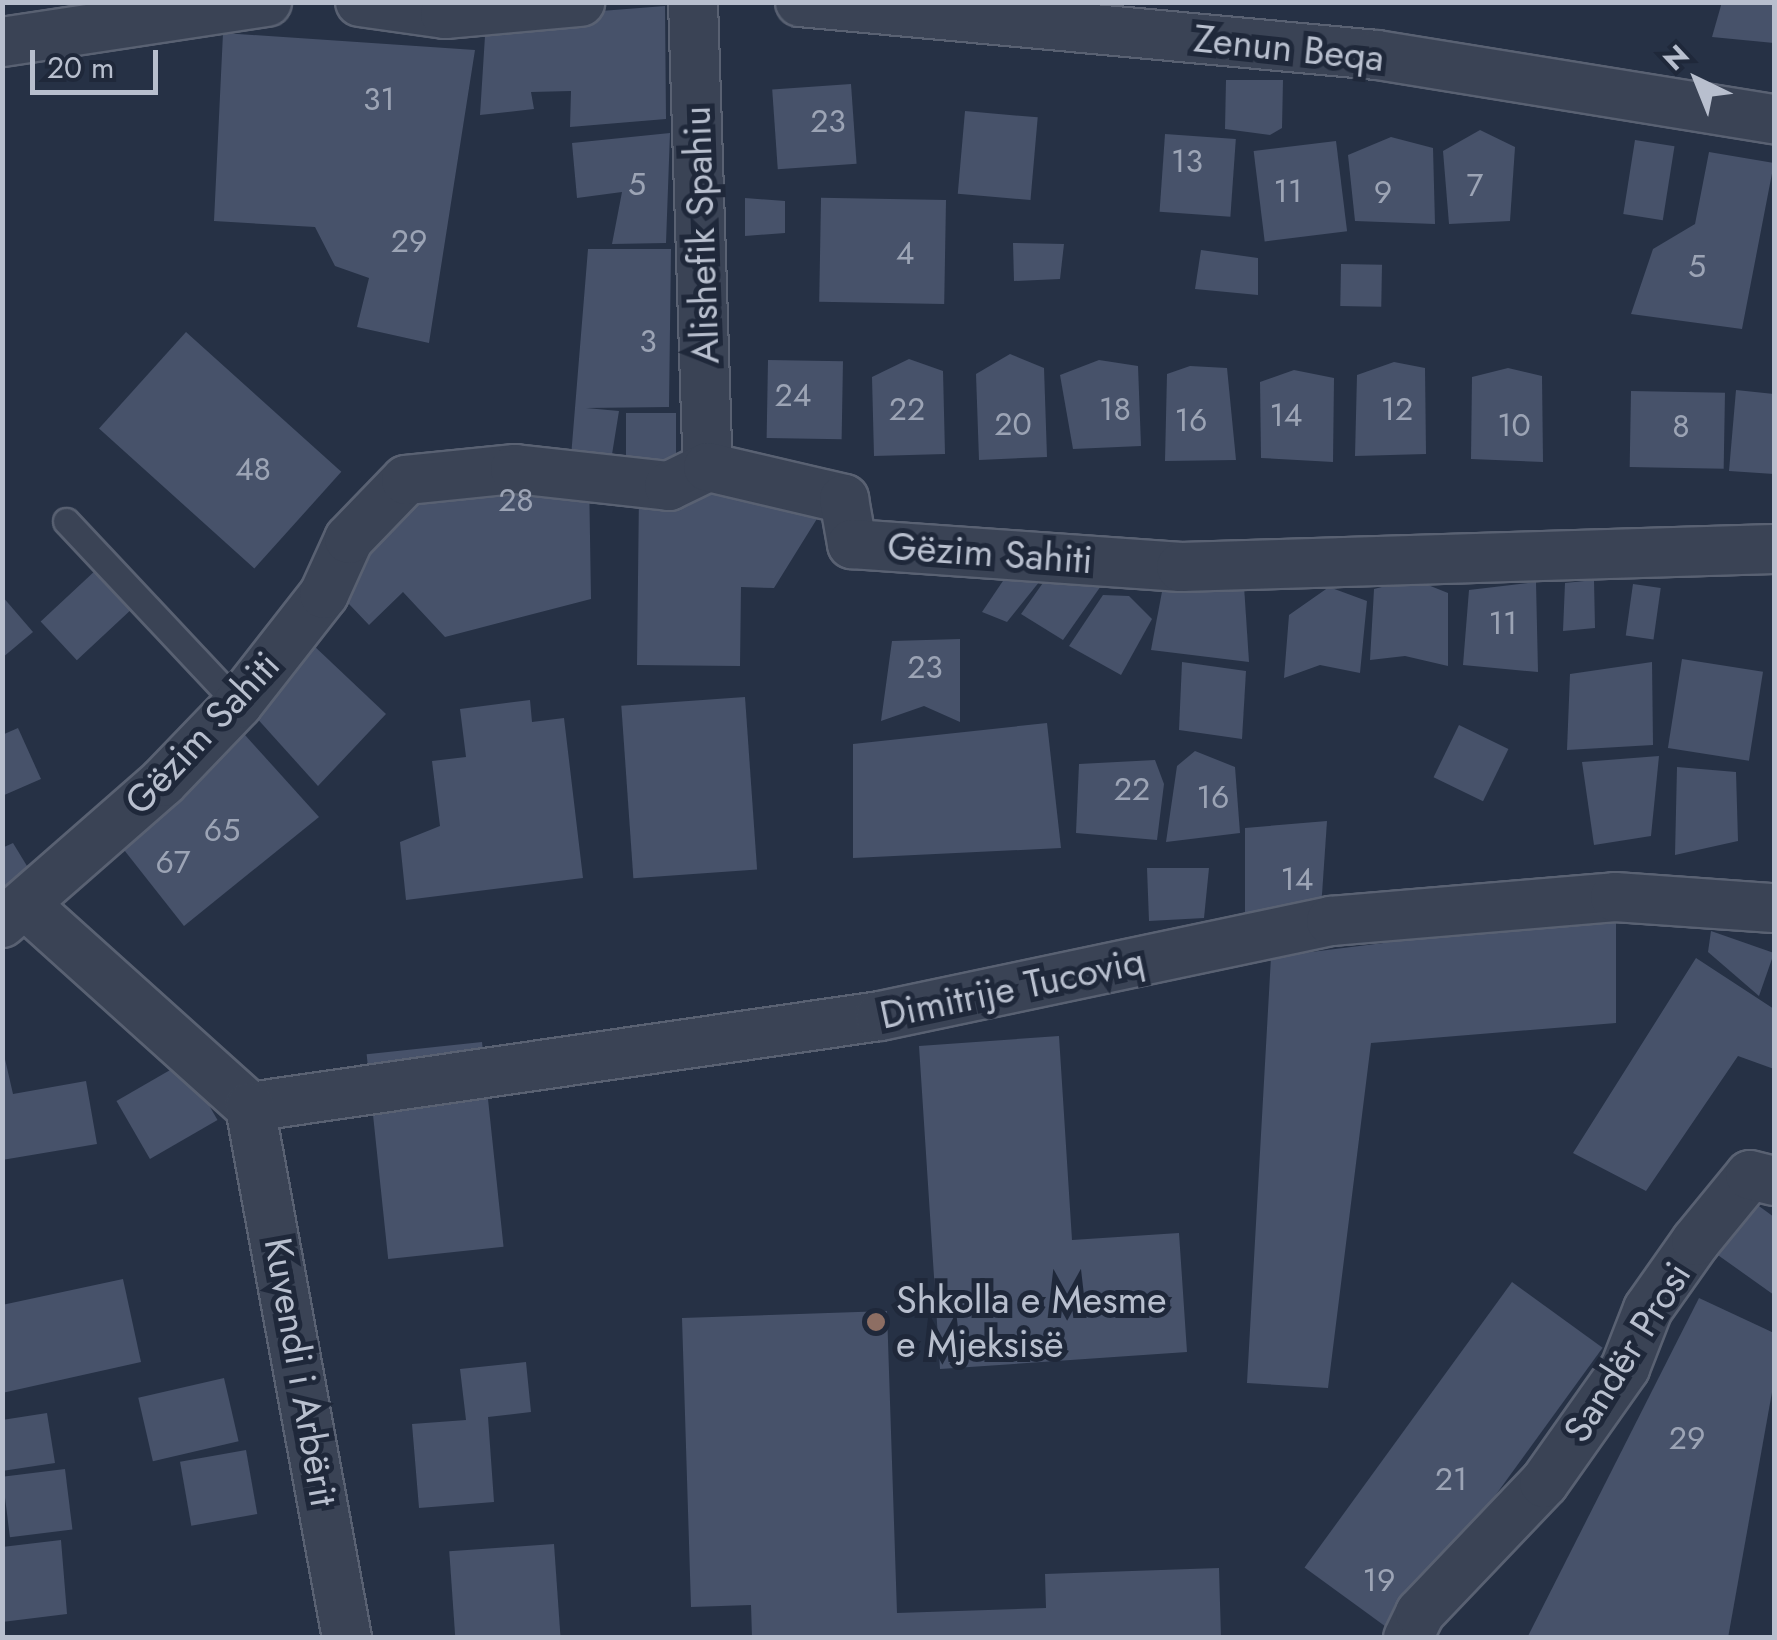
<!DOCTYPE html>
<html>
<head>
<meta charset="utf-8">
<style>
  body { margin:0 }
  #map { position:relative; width:1777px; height:1640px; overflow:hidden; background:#263145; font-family:Jost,sans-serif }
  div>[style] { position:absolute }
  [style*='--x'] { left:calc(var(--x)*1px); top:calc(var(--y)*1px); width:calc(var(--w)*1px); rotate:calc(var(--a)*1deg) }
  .building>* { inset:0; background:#47526a; transform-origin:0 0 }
  .roads { filter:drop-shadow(2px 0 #596172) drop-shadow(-2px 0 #596172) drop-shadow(0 2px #596172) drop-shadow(0 -2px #596172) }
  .service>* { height:25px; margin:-12.5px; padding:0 12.5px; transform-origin:12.5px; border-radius:12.5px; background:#3a4355 }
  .minor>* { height:48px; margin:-24px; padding:0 24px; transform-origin:24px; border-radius:24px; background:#3a4355 }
  .dots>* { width:28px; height:28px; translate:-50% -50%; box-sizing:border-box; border:5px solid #1f283a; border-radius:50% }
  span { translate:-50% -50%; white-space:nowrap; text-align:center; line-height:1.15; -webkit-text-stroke:10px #1f283a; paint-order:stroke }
  .number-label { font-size:32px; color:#9ca4b5 }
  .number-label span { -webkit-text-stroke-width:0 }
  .street-label { font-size:38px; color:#b8bfce }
  .poi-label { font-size:38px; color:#b8bfce }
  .left { translate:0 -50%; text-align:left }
  .frame { position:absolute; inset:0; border:5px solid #b8bfce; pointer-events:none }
  .north { position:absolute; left:1647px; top:30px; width:100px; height:100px; -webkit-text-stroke:8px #1f283a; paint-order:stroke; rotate:317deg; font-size:28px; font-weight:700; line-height:40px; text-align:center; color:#b8bfce }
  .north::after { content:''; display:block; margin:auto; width:35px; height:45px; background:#b8bfce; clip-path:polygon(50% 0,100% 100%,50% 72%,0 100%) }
  .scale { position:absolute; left:30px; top:50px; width:128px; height:45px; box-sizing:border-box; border:5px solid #b8bfce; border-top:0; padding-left:12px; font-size:30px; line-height:35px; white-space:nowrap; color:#b8bfce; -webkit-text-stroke:8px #1f283a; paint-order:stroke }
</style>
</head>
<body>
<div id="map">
  <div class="building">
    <i style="clip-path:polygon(1722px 2px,1774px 2px,1774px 43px,1712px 37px)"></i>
    <i style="clip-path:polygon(665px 6px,666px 119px,570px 127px,571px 91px,531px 92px,534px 109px,480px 115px,486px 20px)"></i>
    <i style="clip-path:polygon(223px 33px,475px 50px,429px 343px,357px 327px,369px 278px,335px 266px,315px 227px,214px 221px)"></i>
    <i style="clip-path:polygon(1226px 80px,1283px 80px,1282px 128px,1270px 135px,1225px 129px)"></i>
    <i style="left:851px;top:84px;width:80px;height:79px;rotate:86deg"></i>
    <i style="left:965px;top:111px;width:73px;height:83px;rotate:5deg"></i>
    <i style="clip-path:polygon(1480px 130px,1515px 147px,1510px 221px,1449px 224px,1443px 151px)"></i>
    <i style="clip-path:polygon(670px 133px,666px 243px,612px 244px,622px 192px,577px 198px,572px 143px)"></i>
    <i style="left:1165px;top:134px;width:71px;height:78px;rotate:4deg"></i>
    <i style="clip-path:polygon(1391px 137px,1433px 148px,1435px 224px,1355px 221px,1348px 155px)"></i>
    <i style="left:1635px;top:140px;width:40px;height:75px;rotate:9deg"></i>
    <i style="left:1336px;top:141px;width:91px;height:83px;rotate:83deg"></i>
    <i style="clip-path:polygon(1709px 152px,1774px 163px,1742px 329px,1631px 314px,1653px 249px,1695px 224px)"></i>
    <i style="clip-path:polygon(745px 198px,785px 201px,785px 233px,745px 236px)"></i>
    <i style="left:946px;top:200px;width:104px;height:125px;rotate:91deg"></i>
    <i style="clip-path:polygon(1013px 243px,1064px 244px,1060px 279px,1014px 281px)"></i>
    <i style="clip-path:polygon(588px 249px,671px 249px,669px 407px,586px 408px,619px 411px,609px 473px,570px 469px)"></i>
    <i style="clip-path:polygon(1201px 250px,1258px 258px,1258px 295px,1195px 289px)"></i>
    <i style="left:1341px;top:264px;width:41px;height:42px;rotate:1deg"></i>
    <i style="left:186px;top:332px;width:209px;height:130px;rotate:42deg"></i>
    <i style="clip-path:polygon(1010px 354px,1044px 368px,1047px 457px,979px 460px,976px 374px)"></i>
    <i style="clip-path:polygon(909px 359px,943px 371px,945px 454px,874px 456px,872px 377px)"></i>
    <i style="left:768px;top:360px;width:75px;height:78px;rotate:1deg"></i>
    <i style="clip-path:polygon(1099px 360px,1138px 366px,1141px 446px,1073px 449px,1060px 375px)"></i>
    <i style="clip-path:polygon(1394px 362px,1425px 368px,1426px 454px,1355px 456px,1357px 375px)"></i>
    <i style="clip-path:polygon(1190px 366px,1227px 368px,1236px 460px,1165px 461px,1167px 374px)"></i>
    <i style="clip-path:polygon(1508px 368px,1542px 376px,1543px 462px,1471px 459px,1472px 377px)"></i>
    <i style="clip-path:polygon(1294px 370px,1334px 378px,1333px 462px,1261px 458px,1260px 382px)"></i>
    <i style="clip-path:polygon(1736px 390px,1774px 394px,1774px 474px,1729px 471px)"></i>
    <i style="left:1631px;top:391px;width:94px;height:76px;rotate:1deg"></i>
    <i style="left:626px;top:413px;width:50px;height:62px"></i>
    <i style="clip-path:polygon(444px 474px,589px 475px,591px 599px,445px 637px,403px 592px,369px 625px,329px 583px)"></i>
    <i style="clip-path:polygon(639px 492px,833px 493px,774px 588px,741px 587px,740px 666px,637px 665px)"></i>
    <i style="left:97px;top:569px;width:53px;height:77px;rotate:47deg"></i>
    <i style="clip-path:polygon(1011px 569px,1044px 576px,1007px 622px,982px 612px)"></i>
    <i style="clip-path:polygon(1052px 570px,1103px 583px,1063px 640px,1021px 614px)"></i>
    <i style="clip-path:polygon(1413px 579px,1448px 593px,1448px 666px,1405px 656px,1370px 660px,1374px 589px)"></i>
    <i style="clip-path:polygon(1594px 580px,1595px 628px,1563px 631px,1565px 583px)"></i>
    <i style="clip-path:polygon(1164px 581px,1244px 586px,1249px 662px,1151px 650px)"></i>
    <i style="clip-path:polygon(1536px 582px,1538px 672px,1463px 665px,1469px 590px)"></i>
    <i style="left:1633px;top:584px;width:28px;height:52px;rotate:8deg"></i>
    <i style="clip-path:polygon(1329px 587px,1367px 601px,1360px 673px,1320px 665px,1284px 678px,1289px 615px)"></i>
    <i style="clip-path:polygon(1103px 595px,1129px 596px,1152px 619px,1121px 675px,1069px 646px)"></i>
    <i style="clip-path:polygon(2px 596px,33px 632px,2px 658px)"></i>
    <i style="clip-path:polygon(960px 639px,960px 722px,924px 706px,881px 721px,892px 641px)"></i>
    <i style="clip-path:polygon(312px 644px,386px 714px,318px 786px,245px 705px)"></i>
    <i style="left:1682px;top:659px;width:82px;height:90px;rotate:9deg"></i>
    <i style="clip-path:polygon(1182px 662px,1246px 671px,1242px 739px,1179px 730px)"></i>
    <i style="clip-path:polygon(1652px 662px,1653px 745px,1567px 750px,1570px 674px)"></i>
    <i style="left:745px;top:697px;width:173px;height:124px;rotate:86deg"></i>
    <i style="clip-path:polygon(530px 700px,532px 722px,564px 718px,583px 878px,406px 900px,400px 842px,440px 826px,432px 761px,466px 757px,460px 709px)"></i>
    <i style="clip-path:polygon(1047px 723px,1061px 848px,853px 858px,853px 744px)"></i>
    <i style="clip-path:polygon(236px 725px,319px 817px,184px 926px,117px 841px)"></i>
    <i style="left:1459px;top:725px;width:55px;height:58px;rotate:26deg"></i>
    <i style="clip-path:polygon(18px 728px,41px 779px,2px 796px,2px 735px)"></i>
    <i style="clip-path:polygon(1195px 751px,1235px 767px,1240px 833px,1166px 842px,1177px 766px)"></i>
    <i style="clip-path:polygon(1659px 756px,1651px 836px,1594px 845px,1582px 762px)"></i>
    <i style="clip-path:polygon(1155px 760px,1164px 784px,1157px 840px,1076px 833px,1079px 764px)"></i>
    <i style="clip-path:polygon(1677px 767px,1736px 772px,1738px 841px,1675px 855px)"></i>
    <i style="clip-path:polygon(1327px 821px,1321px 909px,1245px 914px,1245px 828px)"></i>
    <i style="clip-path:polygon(13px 843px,41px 889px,2px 919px,2px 848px)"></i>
    <i style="clip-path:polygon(1147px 868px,1209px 868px,1204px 918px,1149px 921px)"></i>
    <i style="clip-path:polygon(1616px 914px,1616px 1023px,1371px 1043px,1328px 1388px,1247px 1383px,1271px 957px)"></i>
    <i style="clip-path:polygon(1711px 931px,1774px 953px,1759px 996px,1708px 952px)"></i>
    <i style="clip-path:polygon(1696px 958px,1774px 1009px,1774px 1069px,1738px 1056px,1646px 1191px,1573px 1153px)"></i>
    <i style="clip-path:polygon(1059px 1036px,1072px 1240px,1179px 1233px,1187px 1352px,940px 1369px,919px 1046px)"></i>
    <i style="left:482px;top:1042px;width:206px;height:116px;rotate:84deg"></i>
    <i style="clip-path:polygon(2px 1046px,13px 1094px,86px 1081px,97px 1144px,2px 1160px)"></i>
    <i style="left:184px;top:1062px;width:67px;height:78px;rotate:60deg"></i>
    <i style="clip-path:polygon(1752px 1201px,1774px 1217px,1774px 1295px,1715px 1253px)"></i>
    <i style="clip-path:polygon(123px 1279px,141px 1362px,2px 1393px,2px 1305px)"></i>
    <i style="left:1512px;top:1282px;width:112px;height:353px;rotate:36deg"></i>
    <i style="clip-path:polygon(1699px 1298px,1774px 1333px,1774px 1381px,1728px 1638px,1527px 1638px)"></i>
    <i style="clip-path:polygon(887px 1311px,897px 1613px,1046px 1608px,1045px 1574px,1219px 1568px,1221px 1638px,752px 1638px,751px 1605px,691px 1607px,682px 1318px)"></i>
    <i style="clip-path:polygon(526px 1362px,531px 1412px,488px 1417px,494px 1502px,419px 1508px,412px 1424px,466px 1420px,460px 1369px)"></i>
    <i style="left:224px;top:1378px;width:65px;height:88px;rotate:77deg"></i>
    <i style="clip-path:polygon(47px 1413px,55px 1463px,2px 1471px,2px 1420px)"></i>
    <i style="left:246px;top:1450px;width:65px;height:67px;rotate:80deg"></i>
    <i style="left:65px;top:1469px;width:61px;height:63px;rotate:83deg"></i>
    <i style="clip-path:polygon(61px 1540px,67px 1614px,2px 1622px,2px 1547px)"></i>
    <i style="left:554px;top:1544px;width:94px;height:105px;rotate:86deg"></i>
  </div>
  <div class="roads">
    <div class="service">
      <i style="--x:66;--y:521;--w:251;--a:46.8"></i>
    </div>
    <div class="minor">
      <i style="--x:360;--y:2;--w:86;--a:8"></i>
      <i style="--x:445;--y:14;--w:136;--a:-5.1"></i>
      <i style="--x:693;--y:2;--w:465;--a:88.2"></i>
      <i style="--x:800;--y:2;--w:579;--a:5.25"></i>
      <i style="--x:1377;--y:55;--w:402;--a:9.2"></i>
      <i style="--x:2;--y:42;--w:268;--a:-8.6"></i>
      <i style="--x:28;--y:907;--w:299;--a:42"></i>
      <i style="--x:2;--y:923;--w:214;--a:-41.2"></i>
      <i style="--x:163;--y:782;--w:108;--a:-46.1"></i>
      <i style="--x:238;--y:704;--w:140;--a:-52"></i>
      <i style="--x:324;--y:594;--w:60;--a:-65.6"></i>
      <i style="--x:349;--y:539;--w:82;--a:-46"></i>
      <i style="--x:406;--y:480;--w:110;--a:-5.8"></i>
      <i style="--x:515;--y:469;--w:155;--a:6.3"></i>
      <i style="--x:669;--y:486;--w:43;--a:-26"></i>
      <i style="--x:708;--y:467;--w:140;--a:13.2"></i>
      <i style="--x:844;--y:499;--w:46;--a:79.9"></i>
      <i style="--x:852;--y:544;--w:330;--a:4"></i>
      <i style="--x:1181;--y:567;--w:593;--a:-1.74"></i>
      <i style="--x:250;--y:1107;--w:637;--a:-8.22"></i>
      <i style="--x:880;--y:1016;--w:461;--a:-11.9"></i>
      <i style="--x:1331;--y:921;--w:285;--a:-4.8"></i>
      <i style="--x:1615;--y:897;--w:159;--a:4"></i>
      <i style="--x:250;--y:1107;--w:540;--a:79.65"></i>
      <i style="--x:1408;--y:1638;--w:28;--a:-64"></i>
      <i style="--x:1420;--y:1613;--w:180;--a:-46.4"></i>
      <i style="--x:1544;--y:1483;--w:141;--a:-54.8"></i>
      <i style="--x:1625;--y:1368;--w:63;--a:-68.7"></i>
      <i style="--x:1648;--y:1309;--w:83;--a:-54.8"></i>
      <i style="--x:1696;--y:1241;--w:85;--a:-50.7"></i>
      <i style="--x:1750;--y:1175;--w:25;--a:14"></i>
    </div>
  </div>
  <div class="dots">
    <i style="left:876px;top:1322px;background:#8d6e63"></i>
  </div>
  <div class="number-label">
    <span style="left:379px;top:99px">31</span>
    <span style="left:828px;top:121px">23</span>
    <span style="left:1187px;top:161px">13</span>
    <span style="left:637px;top:184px">5</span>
    <span style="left:1475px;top:185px">7</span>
    <span style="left:1288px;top:191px">11</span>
    <span style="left:1383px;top:192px">9</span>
    <span style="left:409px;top:241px">29</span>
    <span style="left:905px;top:253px">4</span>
    <span style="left:1697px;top:266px">5</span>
    <span style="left:648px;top:341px">3</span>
    <span style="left:793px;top:395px">24</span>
    <span style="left:907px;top:409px">22</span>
    <span style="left:1115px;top:409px">18</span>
    <span style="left:1397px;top:409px">12</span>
    <span style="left:1286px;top:415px">14</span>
    <span style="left:1191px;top:420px">16</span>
    <span style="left:1013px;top:424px">20</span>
    <span style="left:1514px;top:425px">10</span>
    <span style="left:1681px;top:426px">8</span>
    <span style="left:253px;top:469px">48</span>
    <span style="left:516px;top:500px">28</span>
    <span style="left:1503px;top:623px">11</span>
    <span style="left:925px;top:667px">23</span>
    <span style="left:1132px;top:789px">22</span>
    <span style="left:1213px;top:797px">16</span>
    <span style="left:222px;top:830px">65</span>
    <span style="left:173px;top:862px">67</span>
    <span style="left:1297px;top:879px">14</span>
    <span style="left:1687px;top:1438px">29</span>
    <span style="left:1451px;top:1479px">21</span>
    <span style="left:1379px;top:1580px">19</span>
  </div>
  <div class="street-label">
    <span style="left:1289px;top:48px;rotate:6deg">Zenun Beqa</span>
    <span style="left:701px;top:235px;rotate:-92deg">Alishefik Spahiu</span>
    <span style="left:990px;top:553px;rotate:4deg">Gëzim Sahiti</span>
    <span style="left:202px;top:733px;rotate:-47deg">Gëzim Sahiti</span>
    <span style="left:1012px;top:988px;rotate:-12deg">Dimitrije Tucoviq</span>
    <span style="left:1627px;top:1352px;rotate:-58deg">Sandër Prosi</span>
    <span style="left:301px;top:1372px;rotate:80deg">Kuvendi i Arbërit</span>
  </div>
  <div class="poi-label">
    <span class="left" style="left:896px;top:1322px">Shkolla e Mesme<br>e Mjeksisë</span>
  </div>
  <div class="frame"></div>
  <div class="north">N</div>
  <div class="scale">20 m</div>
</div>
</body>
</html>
